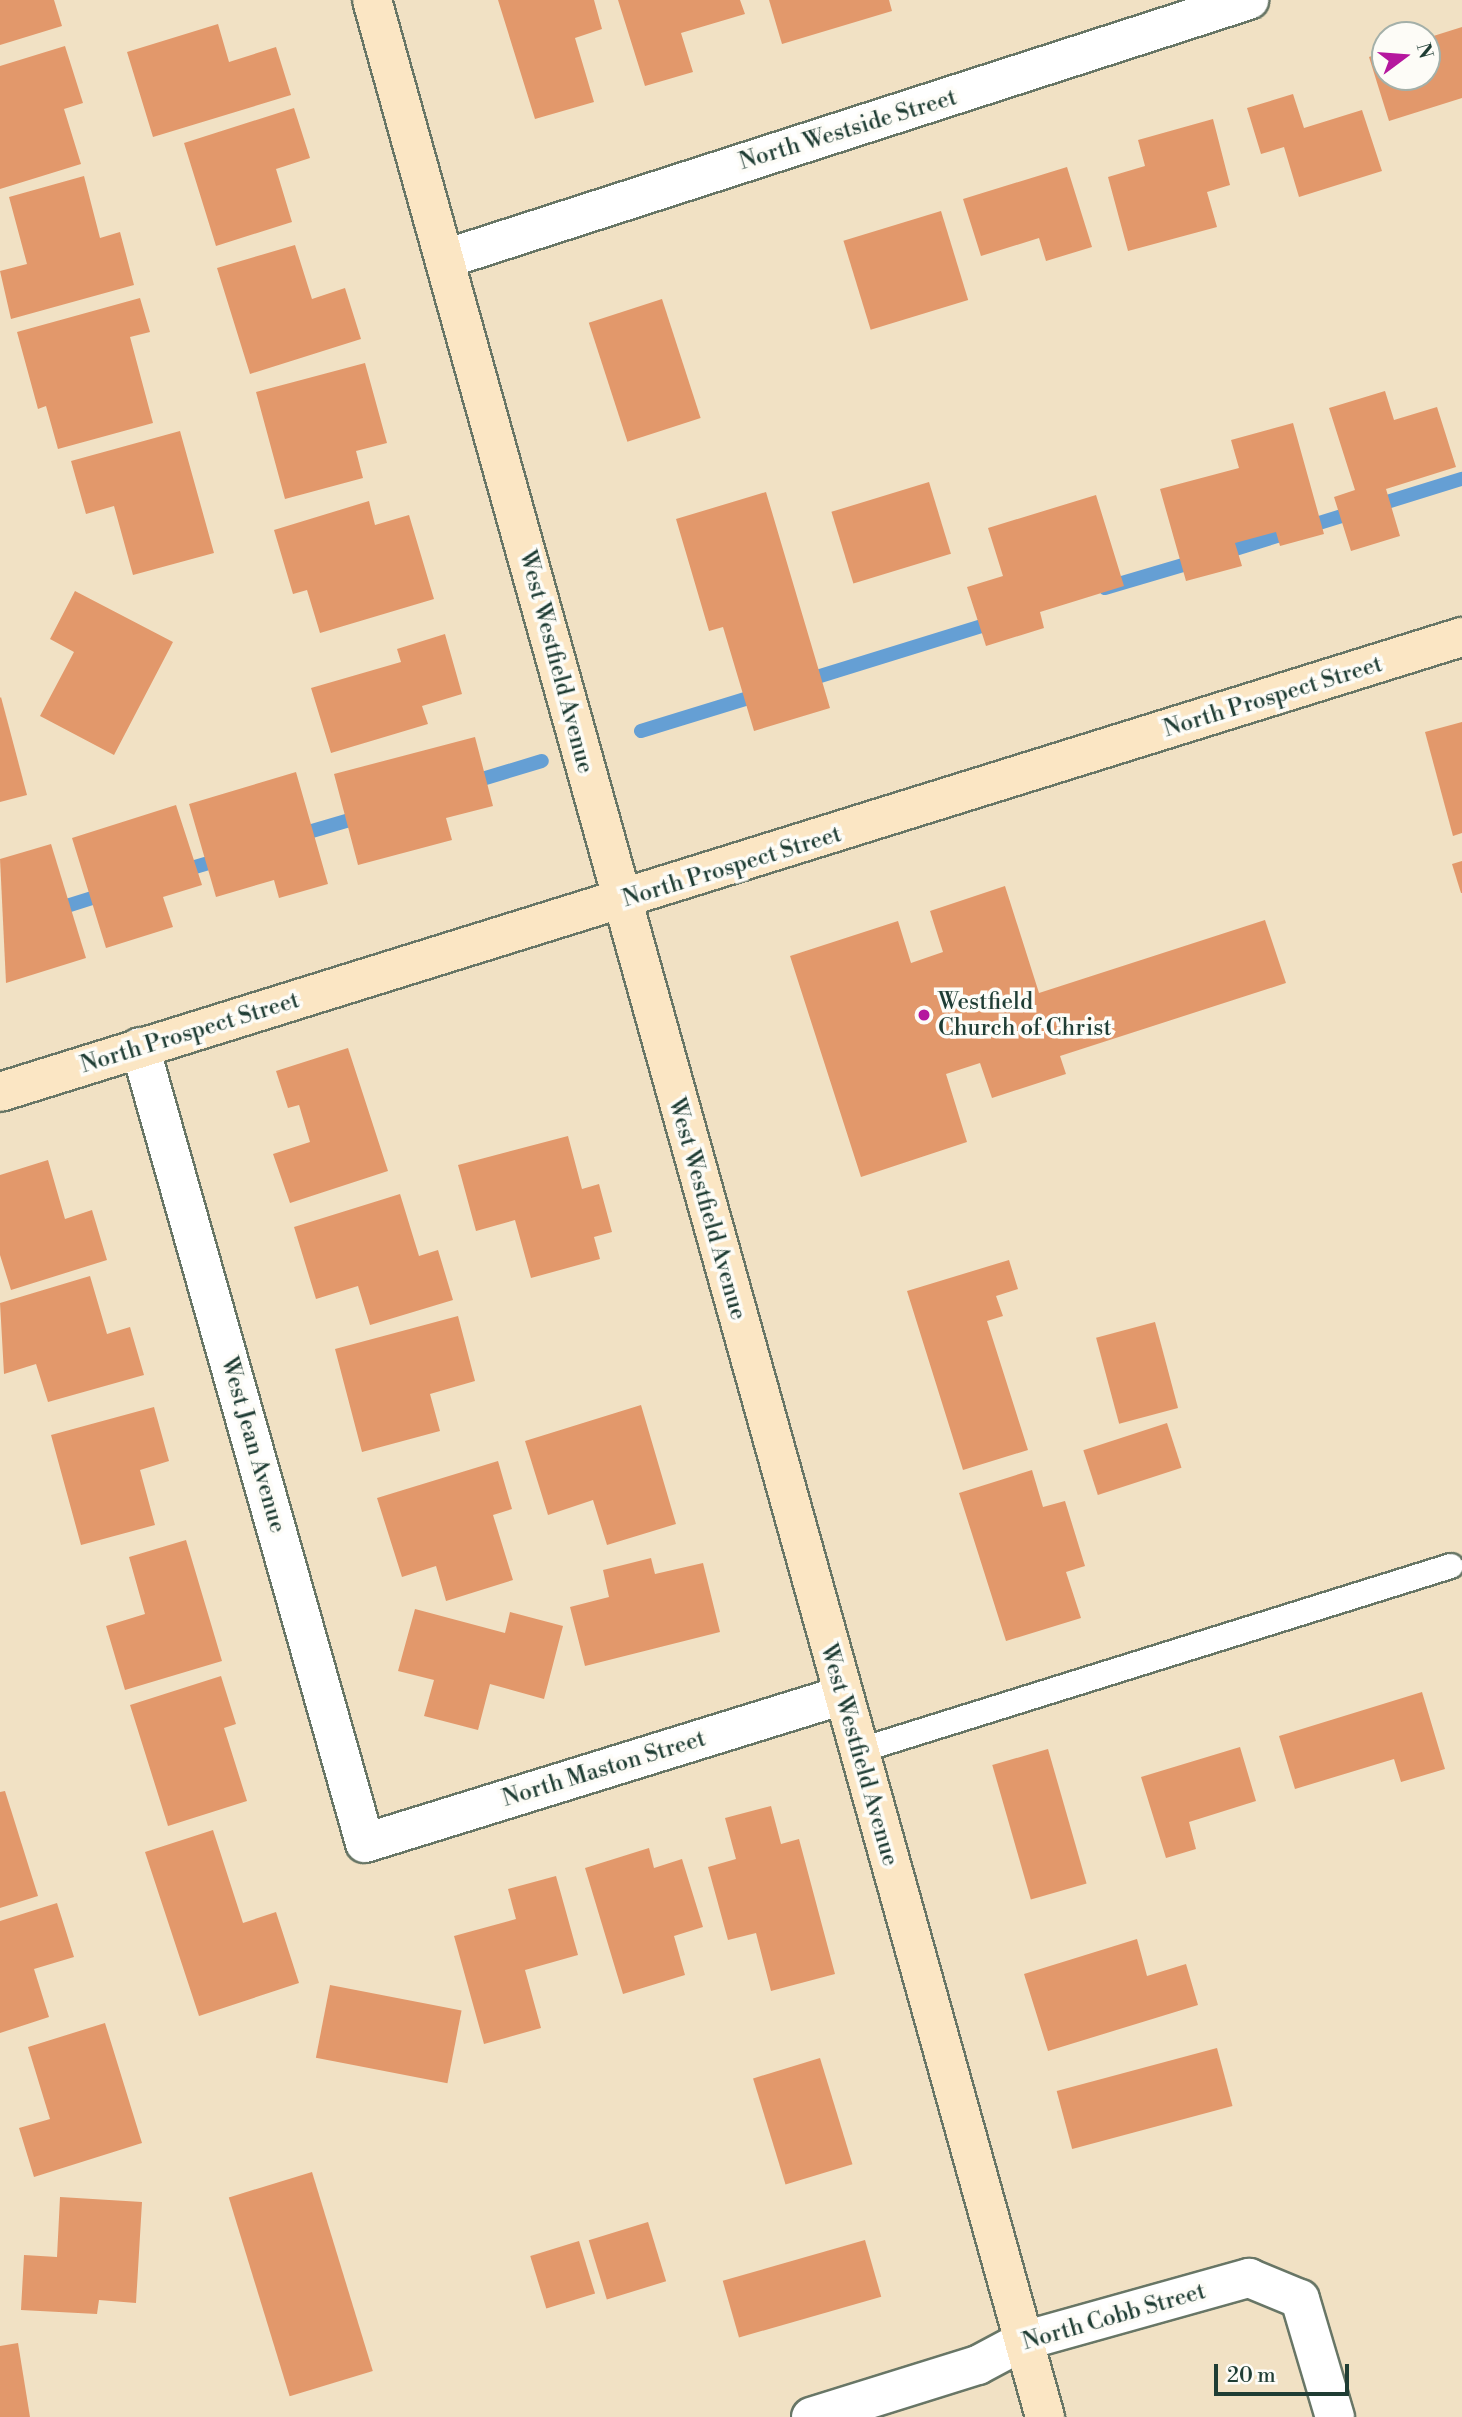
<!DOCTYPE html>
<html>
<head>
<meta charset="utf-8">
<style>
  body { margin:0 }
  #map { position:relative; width:1462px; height:2417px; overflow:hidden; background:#f1e1c4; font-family:"Libre Bodoni",serif }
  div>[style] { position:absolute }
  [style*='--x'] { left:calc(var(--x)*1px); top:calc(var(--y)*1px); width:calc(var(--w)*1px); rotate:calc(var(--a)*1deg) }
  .stream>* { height:14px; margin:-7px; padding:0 7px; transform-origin:7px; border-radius:7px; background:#659fd4 }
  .building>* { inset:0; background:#e2986b; transform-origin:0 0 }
  .roads { filter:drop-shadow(2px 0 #687666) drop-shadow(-2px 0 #687666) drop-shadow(0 2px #687666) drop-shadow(0 -2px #687666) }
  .lane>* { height:24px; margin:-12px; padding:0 12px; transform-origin:12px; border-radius:12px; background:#fff }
  .street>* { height:38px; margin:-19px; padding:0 19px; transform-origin:19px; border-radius:19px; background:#fff }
  .secondary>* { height:38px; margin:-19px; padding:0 19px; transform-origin:19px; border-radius:19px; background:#fbe6c4 }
  .dots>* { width:19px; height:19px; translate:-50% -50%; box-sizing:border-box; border:4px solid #fdfcf7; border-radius:50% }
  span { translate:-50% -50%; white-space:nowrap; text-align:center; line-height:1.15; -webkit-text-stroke:7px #fdfcf7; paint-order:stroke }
  .street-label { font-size:23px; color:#1f3d34 }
  .poi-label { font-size:23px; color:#1f3d34 }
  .left { translate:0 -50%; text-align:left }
  .north { position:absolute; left:1371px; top:21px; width:70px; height:70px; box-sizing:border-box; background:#fdfcf7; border:2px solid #a4b0a9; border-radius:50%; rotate:74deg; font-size:19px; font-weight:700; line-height:28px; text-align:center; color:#1f3d34 }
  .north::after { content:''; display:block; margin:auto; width:24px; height:32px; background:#b5179e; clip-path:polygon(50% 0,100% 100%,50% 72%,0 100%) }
  .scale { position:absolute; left:1214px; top:2364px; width:135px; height:32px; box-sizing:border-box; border:4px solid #1f3d34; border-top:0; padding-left:9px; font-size:21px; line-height:24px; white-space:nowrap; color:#1f3d34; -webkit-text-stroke:5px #fdfcf7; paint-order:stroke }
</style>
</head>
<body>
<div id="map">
  <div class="stream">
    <i style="--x:1219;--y:554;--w:254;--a:-17.2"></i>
    <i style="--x:1105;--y:588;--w:99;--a:-16.4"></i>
    <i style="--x:804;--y:681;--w:200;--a:-17.2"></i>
    <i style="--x:641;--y:731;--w:126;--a:-17.1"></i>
    <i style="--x:469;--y:783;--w:76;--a:-16.8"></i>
    <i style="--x:295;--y:836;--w:71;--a:-16.4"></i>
    <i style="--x:178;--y:872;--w:46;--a:-16.5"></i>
    <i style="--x:54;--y:910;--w:57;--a:-17.5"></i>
  </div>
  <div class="building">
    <i style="clip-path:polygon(0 0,54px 0,62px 26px,0 45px)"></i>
    <i style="clip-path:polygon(498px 0,594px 0,602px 29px,575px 38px,594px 102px,535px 119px)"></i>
    <i style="clip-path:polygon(618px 0,740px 0,745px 14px,681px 33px,693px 72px,645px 86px)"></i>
    <i style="clip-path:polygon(769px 0,889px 0,892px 11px,782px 44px)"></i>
    <i style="clip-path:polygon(218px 24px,229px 62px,276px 47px,291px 95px,153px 137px,127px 52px)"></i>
    <i style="clip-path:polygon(1462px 27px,1462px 98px,1389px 121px,1369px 57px,1385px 51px,1385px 77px,1427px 77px,1427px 38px)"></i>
    <i style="clip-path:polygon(65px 46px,83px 103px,64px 109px,81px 164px,0 189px,0 66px)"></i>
    <i style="clip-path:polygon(1293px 94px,1304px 128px,1362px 110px,1382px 171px,1299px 197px,1284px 147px,1261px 154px,1247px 108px)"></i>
    <i style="clip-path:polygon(294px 108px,310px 158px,276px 169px,292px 222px,216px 246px,184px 143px)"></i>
    <i style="clip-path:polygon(1213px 119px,1230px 185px,1207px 192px,1217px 227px,1128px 251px,1108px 177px,1145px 166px,1138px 140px)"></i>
    <i style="clip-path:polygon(1067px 167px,1092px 247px,1046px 261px,1039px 238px,981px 256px,963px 199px)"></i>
    <i style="clip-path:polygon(84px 176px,100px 238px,120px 232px,134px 285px,11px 319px,0 271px,27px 264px,9px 197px)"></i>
    <i style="left:941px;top:211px;width:93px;height:102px;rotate:73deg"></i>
    <i style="clip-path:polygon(295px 245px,312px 299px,345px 288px,361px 339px,250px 374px,217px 268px)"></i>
    <i style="clip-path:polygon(140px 298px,150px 332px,130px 337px,153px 423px,58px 449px,46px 406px,38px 409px,17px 332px)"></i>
    <i style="left:662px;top:299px;width:125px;height:77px;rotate:72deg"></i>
    <i style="clip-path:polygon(365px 363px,387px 443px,356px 451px,363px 478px,285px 499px,256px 392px)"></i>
    <i style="clip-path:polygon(1385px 391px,1394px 420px,1437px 407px,1456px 467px,1386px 489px,1400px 536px,1351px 551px,1334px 497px,1355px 490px,1329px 408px)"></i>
    <i style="clip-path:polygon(1293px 423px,1324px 534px,1280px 546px,1276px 532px,1235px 543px,1242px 566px,1186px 581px,1160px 489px,1239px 468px,1231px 440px)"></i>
    <i style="clip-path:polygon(180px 431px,214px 553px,133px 575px,114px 506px,86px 514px,71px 461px)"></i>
    <i style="left:929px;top:482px;width:75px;height:102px;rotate:73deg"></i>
    <i style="clip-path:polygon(766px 492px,830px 708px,754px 731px,723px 627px,709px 631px,676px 519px)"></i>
    <i style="clip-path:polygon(1096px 495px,1124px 586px,1040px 612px,1044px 628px,986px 646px,967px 587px,1003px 576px,988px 528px)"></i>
    <i style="clip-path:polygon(369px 501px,375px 525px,409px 515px,434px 599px,320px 633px,307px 590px,293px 594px,274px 530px)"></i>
    <i style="clip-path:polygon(75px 591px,173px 642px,114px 755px,40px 716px,74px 652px,50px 639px)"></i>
    <i style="clip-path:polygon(445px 634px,462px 694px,422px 706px,428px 724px,331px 753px,311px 688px,401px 662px,397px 649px)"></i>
    <i style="clip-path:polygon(1px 697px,27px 795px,0 802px,0 698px)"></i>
    <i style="clip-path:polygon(1462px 722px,1462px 833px,1453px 836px,1425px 732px)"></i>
    <i style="clip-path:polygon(475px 737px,493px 806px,446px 818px,452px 840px,358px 865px,334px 774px)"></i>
    <i style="clip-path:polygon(296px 772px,328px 884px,279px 898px,274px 880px,216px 897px,189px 804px)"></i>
    <i style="clip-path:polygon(176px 805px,202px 885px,163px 897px,173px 927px,106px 948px,72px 838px)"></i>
    <i style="clip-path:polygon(51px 844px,86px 958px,6px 983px,0 859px)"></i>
    <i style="clip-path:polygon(1462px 861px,1462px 893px,1461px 893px,1452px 864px)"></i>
    <i style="clip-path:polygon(1005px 886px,1039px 993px,1265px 920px,1286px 983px,1060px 1056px,1066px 1074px,992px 1098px,980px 1063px,946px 1074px,967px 1142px,861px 1177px,790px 956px,898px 921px,911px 963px,943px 952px,930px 911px)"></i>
    <i style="clip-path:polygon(348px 1048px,388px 1171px,290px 1203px,273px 1154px,310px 1142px,299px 1105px,288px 1108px,276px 1071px)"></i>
    <i style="clip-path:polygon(568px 1136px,582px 1189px,599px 1184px,612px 1232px,594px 1237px,600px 1259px,531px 1278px,515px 1220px,476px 1231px,458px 1165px)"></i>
    <i style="clip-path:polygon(48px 1160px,65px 1219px,92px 1210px,107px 1260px,11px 1290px,0 1255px,0 1175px)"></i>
    <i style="clip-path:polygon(400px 1194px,419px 1256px,438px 1250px,453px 1300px,370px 1325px,358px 1286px,316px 1299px,294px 1227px)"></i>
    <i style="clip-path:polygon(1009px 1260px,1018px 1289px,996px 1296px,1003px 1316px,987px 1321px,1028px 1450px,963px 1470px,907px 1291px)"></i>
    <i style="clip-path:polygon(90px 1276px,107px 1334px,130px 1327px,144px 1375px,48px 1402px,36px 1364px,4px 1374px,0 1303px)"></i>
    <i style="clip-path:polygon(458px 1316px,475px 1381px,430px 1394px,440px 1431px,362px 1452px,335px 1349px)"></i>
    <i style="left:1155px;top:1322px;width:89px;height:61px;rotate:75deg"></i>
    <i style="clip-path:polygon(641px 1405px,676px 1524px,607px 1545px,593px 1500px,548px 1515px,525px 1441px)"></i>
    <i style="clip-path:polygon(154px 1407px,169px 1461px,140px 1470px,155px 1525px,81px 1545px,51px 1435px)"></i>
    <i style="left:1167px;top:1423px;width:47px;height:88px;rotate:72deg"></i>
    <i style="clip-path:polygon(498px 1461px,512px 1509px,493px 1515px,513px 1580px,446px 1601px,436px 1566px,402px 1577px,377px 1498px)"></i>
    <i style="clip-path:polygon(1032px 1470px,1043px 1507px,1065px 1501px,1085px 1566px,1066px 1572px,1081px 1618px,1006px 1641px,959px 1493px)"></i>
    <i style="clip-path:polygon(186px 1540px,222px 1661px,125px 1690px,106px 1626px,145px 1614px,129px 1557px)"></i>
    <i style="clip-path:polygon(651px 1558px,655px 1574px,703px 1563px,720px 1632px,585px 1666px,570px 1607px,609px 1597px,603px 1570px)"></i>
    <i style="clip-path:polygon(415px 1609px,505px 1633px,510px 1612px,563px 1626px,544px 1699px,490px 1684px,478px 1730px,424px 1716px,434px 1680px,398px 1671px)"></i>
    <i style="clip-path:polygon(221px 1676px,236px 1724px,224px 1728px,247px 1801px,168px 1826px,130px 1705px)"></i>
    <i style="clip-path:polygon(1422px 1692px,1445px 1769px,1401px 1782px,1394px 1759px,1295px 1789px,1279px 1736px)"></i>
    <i style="clip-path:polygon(1240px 1747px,1256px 1801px,1189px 1822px,1196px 1849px,1166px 1858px,1141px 1777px)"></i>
    <i style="left:1048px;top:1749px;width:140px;height:58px;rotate:74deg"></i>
    <i style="clip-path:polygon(5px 1791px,38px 1896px,0 1908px,0 1792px)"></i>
    <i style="clip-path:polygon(771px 1806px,781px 1844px,799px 1839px,835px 1974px,771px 1991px,756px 1933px,728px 1940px,708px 1867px,736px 1859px,725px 1818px)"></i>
    <i style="clip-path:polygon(213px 1830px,243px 1923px,276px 1912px,299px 1983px,199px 2016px,145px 1852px)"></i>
    <i style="clip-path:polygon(649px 1848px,654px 1868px,682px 1859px,703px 1927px,674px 1936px,685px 1975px,623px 1994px,585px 1868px)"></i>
    <i style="clip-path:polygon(556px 1876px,578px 1955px,525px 1970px,541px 2028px,484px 2044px,454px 1936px,516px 1919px,508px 1889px)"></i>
    <i style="clip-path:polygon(57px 1903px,74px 1957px,34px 1969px,49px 2017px,0 2033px,0 1921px)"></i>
    <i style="clip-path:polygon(1137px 1939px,1147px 1976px,1186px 1964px,1198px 2005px,1048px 2051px,1024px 1974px)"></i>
    <i style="left:330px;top:1985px;width:134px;height:74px;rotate:11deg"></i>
    <i style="clip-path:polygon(105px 2023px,142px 2143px,34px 2177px,19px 2128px,50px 2119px,28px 2047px)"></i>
    <i style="left:1217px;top:2048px;width:60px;height:166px;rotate:75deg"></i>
    <i style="left:820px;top:2058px;width:111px;height:70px;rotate:73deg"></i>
    <i style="left:312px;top:2172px;width:208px;height:87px;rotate:73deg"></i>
    <i style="clip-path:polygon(60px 2197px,142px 2202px,136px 2303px,99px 2300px,97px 2314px,21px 2310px,24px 2255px,57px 2257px)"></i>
    <i style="left:648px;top:2222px;width:62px;height:62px;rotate:73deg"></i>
    <i style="left:865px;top:2240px;width:59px;height:148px;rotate:74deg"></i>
    <i style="left:579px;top:2241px;width:55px;height:51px;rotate:73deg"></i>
    <i style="clip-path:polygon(18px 2343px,30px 2417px,0 2417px,0 2346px)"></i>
  </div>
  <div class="roads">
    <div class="lane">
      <i style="--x:858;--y:1751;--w:621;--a:-17.33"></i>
    </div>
    <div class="street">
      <i style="--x:445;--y:259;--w:845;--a:-17.86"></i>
      <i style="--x:140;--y:1047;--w:827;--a:74.22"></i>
      <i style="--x:365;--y:1843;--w:500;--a:-17.2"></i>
      <i style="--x:811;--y:2417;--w:175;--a:-17.3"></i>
      <i style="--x:978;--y:2365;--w:51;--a:-28.1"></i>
      <i style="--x:1023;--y:2341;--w:235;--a:-15.6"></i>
      <i style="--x:1249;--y:2278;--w:55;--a:22.4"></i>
      <i style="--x:1300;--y:2299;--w:123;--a:73.5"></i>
    </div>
    <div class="secondary">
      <i style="--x:372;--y:0;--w:2509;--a:74.44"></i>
      <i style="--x:0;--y:1092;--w:1531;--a:-17.29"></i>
    </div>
  </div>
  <div class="dots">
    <i style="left:924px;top:1015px;background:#b5179e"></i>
  </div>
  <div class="street-label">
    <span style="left:848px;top:130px;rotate:-17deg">North Westside Street</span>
    <span style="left:556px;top:662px;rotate:75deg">West Westfield Avenue</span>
    <span style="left:1273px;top:697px;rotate:-17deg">North Prospect Street</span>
    <span style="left:732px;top:867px;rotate:-17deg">North Prospect Street</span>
    <span style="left:190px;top:1033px;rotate:-17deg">North Prospect Street</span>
    <span style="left:707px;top:1209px;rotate:74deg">West Westfield Avenue</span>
    <span style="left:253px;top:1445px;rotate:74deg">West Jean Avenue</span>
    <span style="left:859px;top:1755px;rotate:74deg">West Westfield Avenue</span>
    <span style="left:604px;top:1769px;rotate:-17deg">North Maston Street</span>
    <span style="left:1114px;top:2317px;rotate:-16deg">North Cobb Street</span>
  </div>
  <div class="poi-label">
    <span class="left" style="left:938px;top:1015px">Westfield<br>Church of Christ</span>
  </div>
  <div class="north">N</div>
  <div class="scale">20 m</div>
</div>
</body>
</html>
